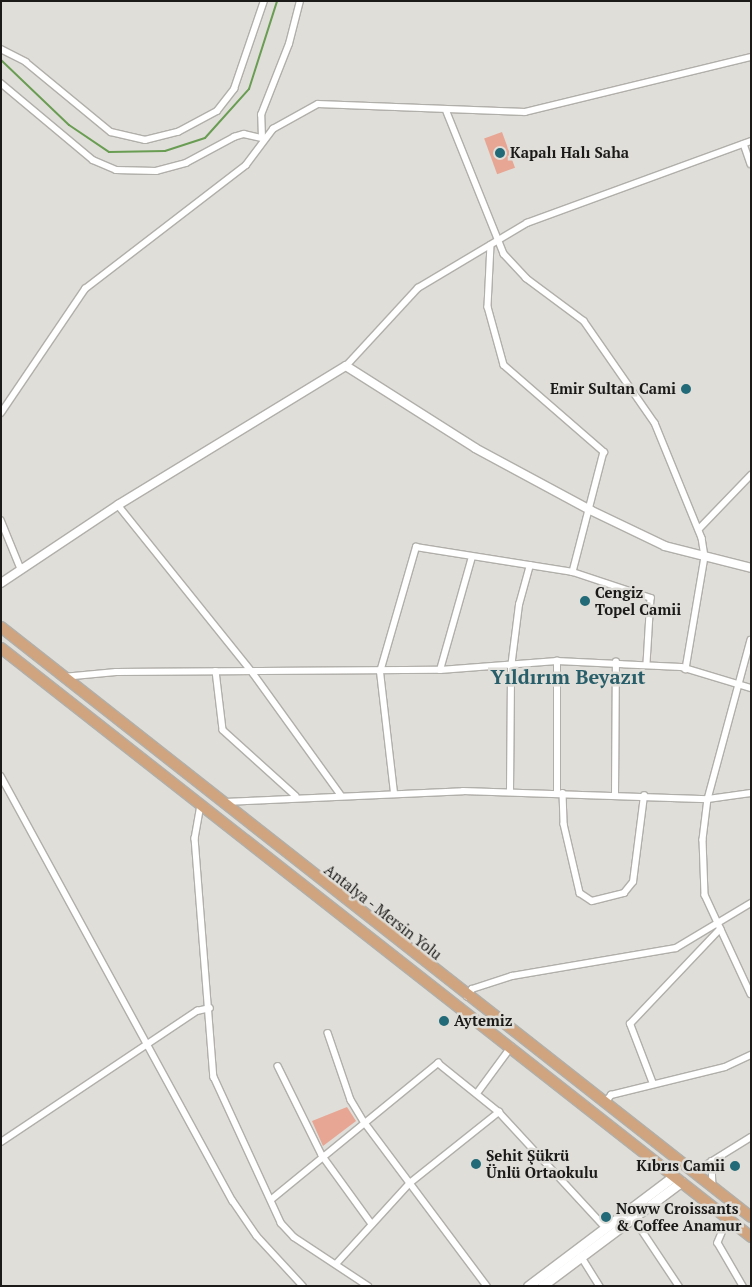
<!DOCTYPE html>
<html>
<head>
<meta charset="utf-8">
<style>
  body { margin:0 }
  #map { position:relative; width:752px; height:1287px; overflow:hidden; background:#e0ded9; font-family:"PT Serif",serif }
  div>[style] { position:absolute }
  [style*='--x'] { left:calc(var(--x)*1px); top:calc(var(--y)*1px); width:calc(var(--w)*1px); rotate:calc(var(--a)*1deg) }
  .green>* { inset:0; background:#e7a593; transform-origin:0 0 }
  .stream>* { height:2px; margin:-1px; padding:0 1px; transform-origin:1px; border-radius:1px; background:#699d53 }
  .roads { filter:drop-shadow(1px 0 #b1afaa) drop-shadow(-1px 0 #b1afaa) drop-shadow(0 1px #b1afaa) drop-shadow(0 -1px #b1afaa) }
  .minor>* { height:5.5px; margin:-2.75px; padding:0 2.75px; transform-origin:2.75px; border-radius:2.75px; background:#fff }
  .tertiary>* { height:8px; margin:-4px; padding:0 4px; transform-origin:4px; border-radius:4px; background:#fff }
  .secondary>* { height:9px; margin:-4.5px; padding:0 4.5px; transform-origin:4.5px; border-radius:4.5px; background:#fff }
  .trunk>* { height:10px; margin:-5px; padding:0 5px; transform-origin:5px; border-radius:5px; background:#cfa47e }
  .dots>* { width:14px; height:14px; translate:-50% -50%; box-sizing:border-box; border:2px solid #e0ded9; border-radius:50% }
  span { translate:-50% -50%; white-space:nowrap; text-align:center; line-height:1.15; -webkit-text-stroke:5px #e0ded9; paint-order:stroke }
  .poi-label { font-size:15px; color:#1b1a19; font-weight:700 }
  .left { translate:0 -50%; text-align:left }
  .right { translate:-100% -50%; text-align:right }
  .street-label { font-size:15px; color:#1b1a19 }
  .district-label { font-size:20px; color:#275e69; font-weight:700 }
  .frame { position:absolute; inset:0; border:2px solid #1b1a19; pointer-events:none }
</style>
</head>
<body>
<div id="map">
  <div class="green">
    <i style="left:502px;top:132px;width:38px;height:19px;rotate:70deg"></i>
    <i style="clip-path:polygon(347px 1107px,356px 1121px,323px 1146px,312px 1121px)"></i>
  </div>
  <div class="stream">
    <i style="--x:1;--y:60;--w:94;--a:43.7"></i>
    <i style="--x:69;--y:125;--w:48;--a:34"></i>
    <i style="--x:109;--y:152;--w:56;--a:-1"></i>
    <i style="--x:165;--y:151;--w:42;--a:-18"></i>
    <i style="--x:205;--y:138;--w:66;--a:-48.1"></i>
    <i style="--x:249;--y:89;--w:92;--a:-72.3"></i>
  </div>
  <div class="roads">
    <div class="minor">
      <i style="--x:1;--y:49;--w:28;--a:27"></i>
      <i style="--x:26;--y:62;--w:110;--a:39.5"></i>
      <i style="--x:111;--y:132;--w:35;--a:13"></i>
      <i style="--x:145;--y:140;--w:34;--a:-14"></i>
      <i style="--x:178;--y:132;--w:44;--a:-28.3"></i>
      <i style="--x:217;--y:111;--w:28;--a:-52"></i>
      <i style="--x:234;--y:89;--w:93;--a:-71.2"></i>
      <i style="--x:1;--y:83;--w:120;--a:39.9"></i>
      <i style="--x:93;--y:160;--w:25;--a:23"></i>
      <i style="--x:116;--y:170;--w:40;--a:1.4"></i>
      <i style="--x:156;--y:171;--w:31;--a:-15"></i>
      <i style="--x:186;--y:163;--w:55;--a:-28.4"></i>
      <i style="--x:234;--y:137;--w:10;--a:-17"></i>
      <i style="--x:244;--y:134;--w:18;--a:13"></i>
      <i style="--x:447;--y:112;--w:153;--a:68.1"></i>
      <i style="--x:504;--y:254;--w:33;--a:47"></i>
      <i style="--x:526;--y:278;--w:72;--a:36.6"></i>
      <i style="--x:584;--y:321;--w:124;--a:55.2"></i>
      <i style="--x:655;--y:423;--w:124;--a:67.8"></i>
      <i style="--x:702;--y:538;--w:19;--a:81"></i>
      <i style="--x:705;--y:557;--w:114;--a:99.6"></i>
      <i style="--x:262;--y:138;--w:23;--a:-92"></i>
      <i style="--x:261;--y:115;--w:76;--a:-68.5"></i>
      <i style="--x:289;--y:44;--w:44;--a:-75.7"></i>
      <i style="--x:744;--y:144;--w:21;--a:71"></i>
      <i style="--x:491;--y:245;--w:62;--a:92.8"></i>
      <i style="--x:488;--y:307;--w:60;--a:74.6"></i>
      <i style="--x:504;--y:365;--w:133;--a:41"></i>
      <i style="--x:604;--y:452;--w:124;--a:104.5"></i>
      <i style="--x:346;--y:366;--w:106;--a:-47.3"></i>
      <i style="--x:418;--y:288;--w:127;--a:-30.8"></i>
      <i style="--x:527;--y:223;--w:239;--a:-20.1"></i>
      <i style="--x:1;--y:413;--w:150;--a:-55.9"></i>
      <i style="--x:85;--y:289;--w:203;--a:-37.6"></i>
      <i style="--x:246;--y:165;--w:45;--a:-53.1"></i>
      <i style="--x:273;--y:129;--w:51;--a:-29.1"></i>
      <i style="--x:318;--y:104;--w:207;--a:2.2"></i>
      <i style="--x:525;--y:112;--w:233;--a:-13.7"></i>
      <i style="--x:118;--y:505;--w:216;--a:51.2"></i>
      <i style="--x:253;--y:673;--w:150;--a:54.2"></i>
      <i style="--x:1;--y:520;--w:53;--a:67.8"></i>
      <i style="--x:699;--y:529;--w:75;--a:-46.1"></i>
      <i style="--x:751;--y:640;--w:165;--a:105.1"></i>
      <i style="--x:708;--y:799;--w:41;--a:97"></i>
      <i style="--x:703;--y:840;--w:55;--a:87.9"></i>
      <i style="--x:705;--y:895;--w:109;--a:65.1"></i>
      <i style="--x:440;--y:670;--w:117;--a:-74.2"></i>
      <i style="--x:216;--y:671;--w:59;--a:83.2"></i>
      <i style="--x:223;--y:730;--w:98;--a:42.1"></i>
      <i style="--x:63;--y:677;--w:53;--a:-5.4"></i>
      <i style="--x:116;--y:672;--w:324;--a:-0.4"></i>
      <i style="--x:440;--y:670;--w:117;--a:-4.4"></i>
      <i style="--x:557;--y:661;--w:124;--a:2.8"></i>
      <i style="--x:681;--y:667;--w:73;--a:16.7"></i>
      <i style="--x:1;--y:776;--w:484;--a:61.4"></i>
      <i style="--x:233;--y:1201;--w:42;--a:55.6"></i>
      <i style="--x:257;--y:1236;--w:68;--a:47.4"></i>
      <i style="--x:510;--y:791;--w:123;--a:-89.5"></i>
      <i style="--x:511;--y:668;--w:64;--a:-82.8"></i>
      <i style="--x:519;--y:605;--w:41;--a:-74.6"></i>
      <i style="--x:557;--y:791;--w:130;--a:-90"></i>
      <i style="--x:394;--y:793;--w:122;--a:-96.6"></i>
      <i style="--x:380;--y:672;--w:130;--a:-73.9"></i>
      <i style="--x:416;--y:547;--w:159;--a:9"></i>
      <i style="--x:573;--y:572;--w:82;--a:18.4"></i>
      <i style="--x:651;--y:598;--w:65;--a:93.5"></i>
      <i style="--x:563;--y:793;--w:31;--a:88"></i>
      <i style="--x:564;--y:824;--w:71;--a:76.9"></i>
      <i style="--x:580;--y:893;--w:14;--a:34"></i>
      <i style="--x:592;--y:901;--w:33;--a:-14"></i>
      <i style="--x:624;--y:893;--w:14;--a:-51"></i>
      <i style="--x:633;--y:882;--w:87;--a:-82.7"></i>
      <i style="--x:615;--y:795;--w:133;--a:-89.6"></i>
      <i style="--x:225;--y:802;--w:238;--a:-2.6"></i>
      <i style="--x:463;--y:791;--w:245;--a:1.9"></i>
      <i style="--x:708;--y:799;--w:43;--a:-7.9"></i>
      <i style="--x:201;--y:805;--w:34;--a:100"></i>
      <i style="--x:195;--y:838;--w:240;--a:85.5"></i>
      <i style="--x:214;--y:1077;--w:161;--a:65.3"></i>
      <i style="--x:281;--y:1223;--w:19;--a:47"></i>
      <i style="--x:294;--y:1237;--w:89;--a:33.5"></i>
      <i style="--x:467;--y:997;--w:9;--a:-58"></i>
      <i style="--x:472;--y:989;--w:42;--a:-18"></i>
      <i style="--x:512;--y:976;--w:166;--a:-9.7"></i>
      <i style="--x:676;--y:948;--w:87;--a:-31"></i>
      <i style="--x:328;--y:1033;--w:71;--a:71.1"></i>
      <i style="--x:351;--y:1100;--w:27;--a:59"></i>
      <i style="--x:365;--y:1123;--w:204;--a:53.2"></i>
      <i style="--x:278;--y:1066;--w:99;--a:63.7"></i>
      <i style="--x:322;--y:1155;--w:85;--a:54.1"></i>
      <i style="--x:653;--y:1084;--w:64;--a:-111"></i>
      <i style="--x:630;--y:1024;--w:131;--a:-46.5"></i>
      <i style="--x:478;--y:1092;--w:56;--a:-53.7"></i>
      <i style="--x:605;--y:1103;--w:10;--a:-53"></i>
      <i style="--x:611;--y:1095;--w:117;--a:-13.8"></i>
      <i style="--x:725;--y:1067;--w:29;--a:-25"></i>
      <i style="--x:1;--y:1142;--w:236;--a:-33.8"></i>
      <i style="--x:197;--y:1011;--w:13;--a:-13"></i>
      <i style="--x:712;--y:1161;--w:25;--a:88"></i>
      <i style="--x:693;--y:1173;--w:68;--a:-31.8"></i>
      <i style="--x:272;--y:1199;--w:215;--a:-39.3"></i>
      <i style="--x:438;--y:1063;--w:78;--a:38.8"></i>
      <i style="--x:499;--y:1112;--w:156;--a:47.3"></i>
      <i style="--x:633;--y:1217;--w:83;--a:56.3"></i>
      <i style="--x:728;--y:1219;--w:26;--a:113"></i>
      <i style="--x:718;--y:1243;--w:50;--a:59.8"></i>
      <i style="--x:581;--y:1256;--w:36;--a:58"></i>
      <i style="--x:336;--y:1264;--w:110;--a:-47.6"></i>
      <i style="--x:410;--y:1183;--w:114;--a:-38.6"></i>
    </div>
    <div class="tertiary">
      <i style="--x:1;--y:583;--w:141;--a:-33.7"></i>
      <i style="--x:118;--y:505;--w:267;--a:-31.4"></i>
      <i style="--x:346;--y:366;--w:153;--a:32.4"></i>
      <i style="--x:475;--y:448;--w:131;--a:28.3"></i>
      <i style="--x:590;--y:510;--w:83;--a:25.6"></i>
      <i style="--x:665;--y:546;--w:89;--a:14.3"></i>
    </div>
    <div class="secondary">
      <i style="--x:528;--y:1286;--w:183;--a:-37"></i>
      <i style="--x:542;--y:1286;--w:174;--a:-36.8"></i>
    </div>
    <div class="trunk">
      <i style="--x:1;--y:627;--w:954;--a:38.19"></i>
      <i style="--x:1;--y:648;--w:954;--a:38.14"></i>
    </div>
  </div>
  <div class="dots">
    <i style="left:500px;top:153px;background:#226a77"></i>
    <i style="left:686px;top:389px;background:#226a77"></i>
    <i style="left:585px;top:601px;background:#226a77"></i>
    <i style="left:444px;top:1021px;background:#226a77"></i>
    <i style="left:476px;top:1164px;background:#226a77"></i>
    <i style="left:735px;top:1166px;background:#226a77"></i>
    <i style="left:606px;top:1217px;background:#226a77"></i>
  </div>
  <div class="poi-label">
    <span class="left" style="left:510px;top:153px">Kapalı Halı Saha</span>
    <span class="right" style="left:676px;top:389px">Emir Sultan Cami</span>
    <span class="left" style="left:595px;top:601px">Cengiz<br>Topel Camii</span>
    <span class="left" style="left:454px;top:1021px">Aytemiz</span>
    <span class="left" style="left:486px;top:1164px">Şehit Şükrü<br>Ünlü Ortaokulu</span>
    <span class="right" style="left:725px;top:1166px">Kıbrıs Camii</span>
    <span class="left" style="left:616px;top:1217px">Noww Croissants<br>&amp; Coffee Anamur</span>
  </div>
  <div class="street-label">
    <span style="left:383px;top:912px;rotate:38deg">Antalya - Mersin Yolu</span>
  </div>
  <div class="district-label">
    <span style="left:568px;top:676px">Yıldırım Beyazıt</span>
  </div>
  <div class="frame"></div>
</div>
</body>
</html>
